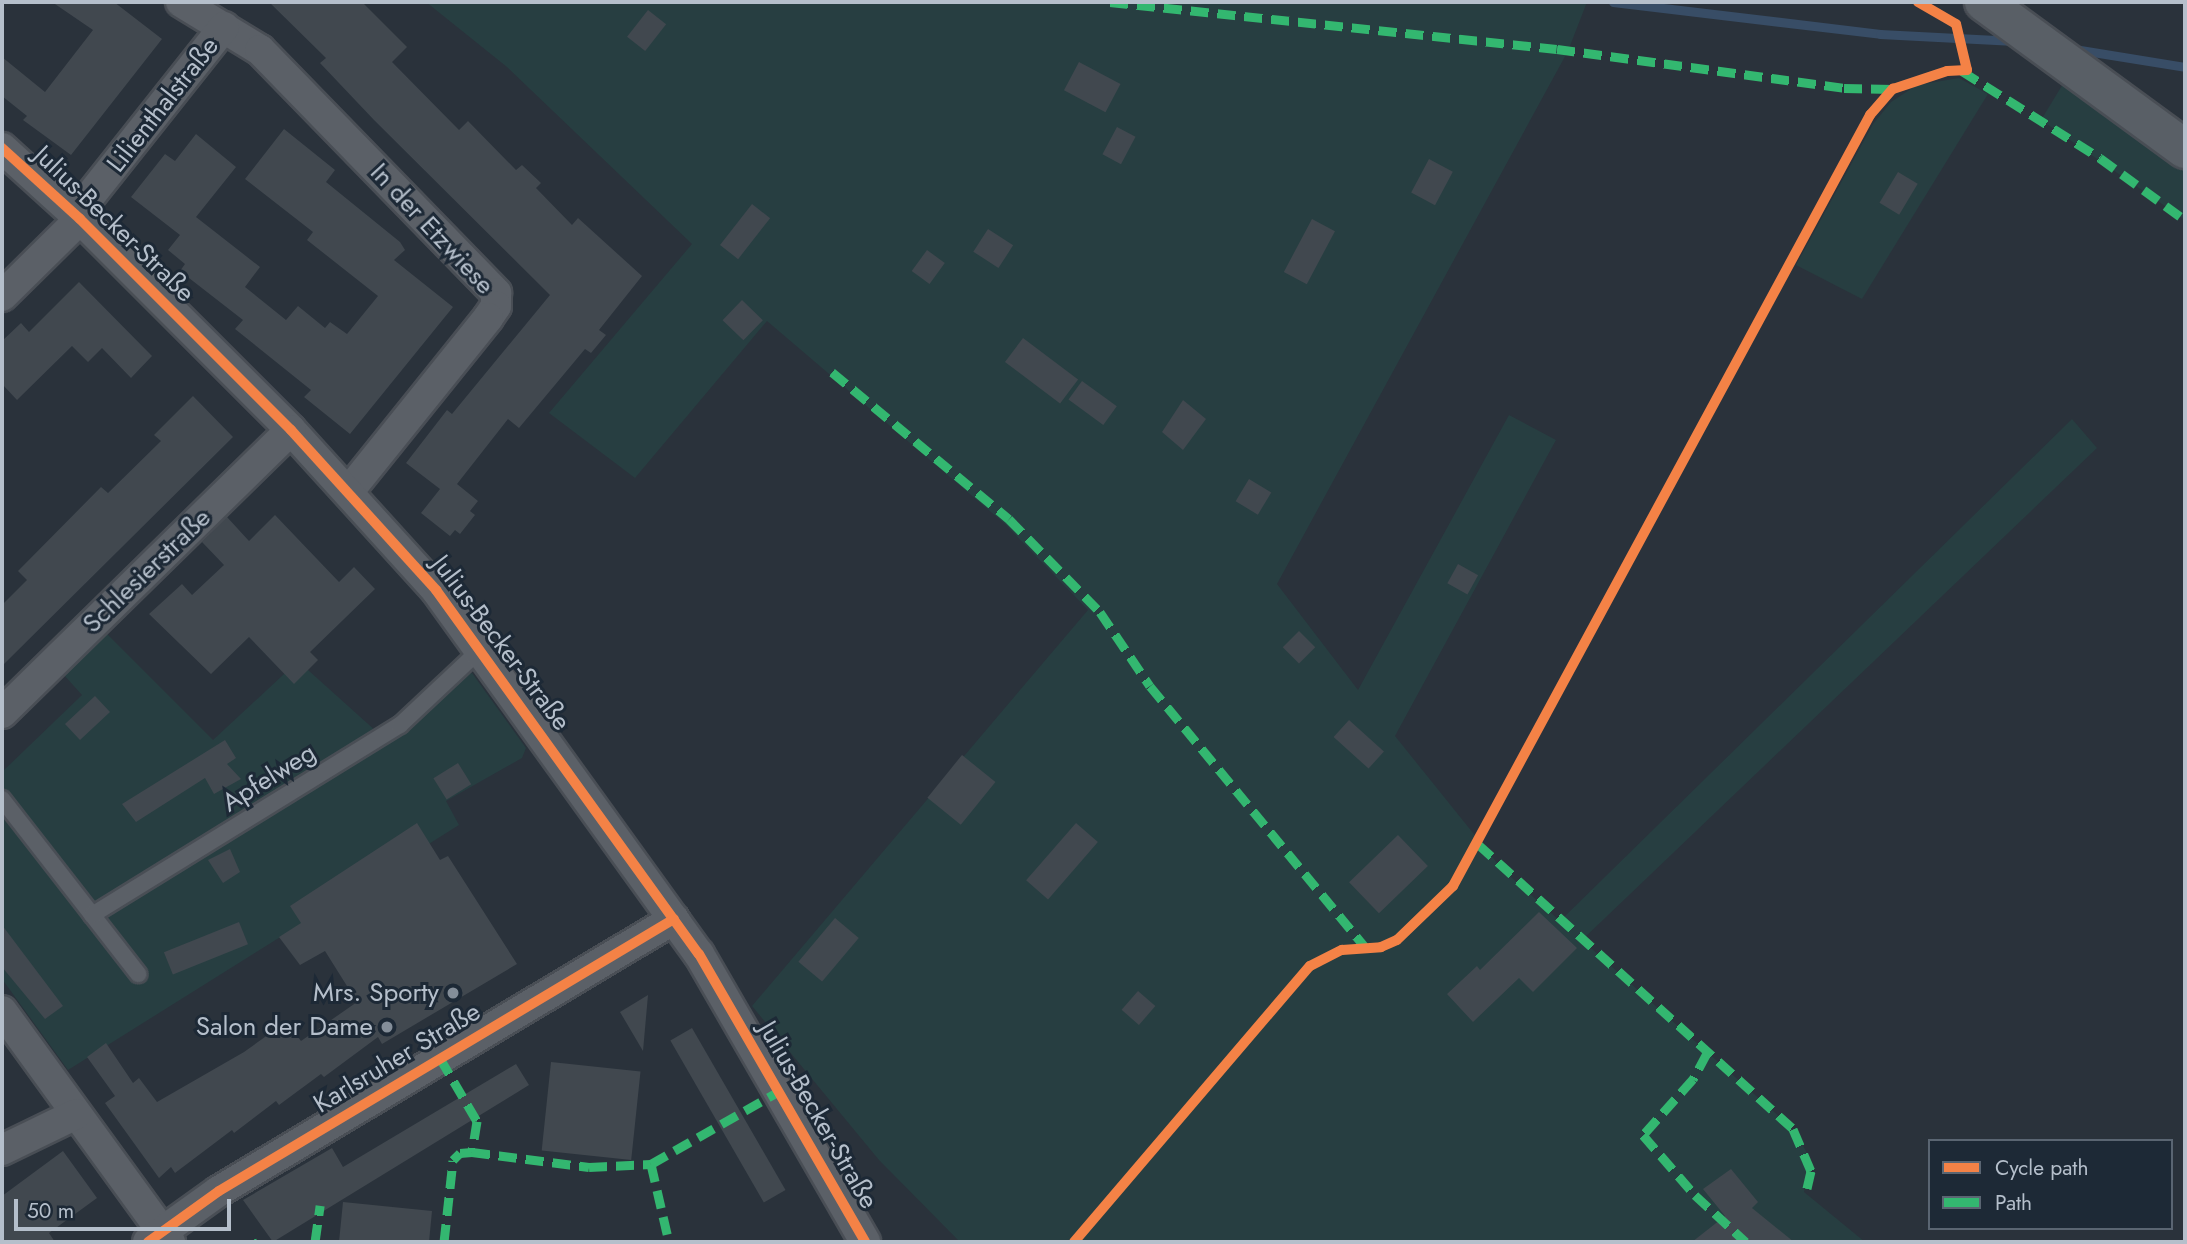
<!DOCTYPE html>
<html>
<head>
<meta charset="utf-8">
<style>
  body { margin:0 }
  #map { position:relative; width:2187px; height:1244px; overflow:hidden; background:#2a323b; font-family:Jost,sans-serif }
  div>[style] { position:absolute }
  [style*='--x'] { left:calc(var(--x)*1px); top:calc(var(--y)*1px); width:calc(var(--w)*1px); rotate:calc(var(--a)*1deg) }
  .green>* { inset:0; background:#273e41 }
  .stream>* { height:9px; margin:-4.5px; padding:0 4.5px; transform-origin:4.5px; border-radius:4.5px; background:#384d66 }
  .building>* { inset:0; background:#41484f; transform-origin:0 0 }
  .roads { filter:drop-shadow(2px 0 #494e55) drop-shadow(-2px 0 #494e55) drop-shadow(0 2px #494e55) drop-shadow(0 -2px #494e55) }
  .service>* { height:16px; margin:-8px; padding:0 8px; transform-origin:8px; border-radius:8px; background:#5b6067 }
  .minor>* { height:30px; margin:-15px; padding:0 15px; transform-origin:15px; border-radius:15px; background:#5b6067 }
  .secondary>* { height:38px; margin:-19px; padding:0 19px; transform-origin:19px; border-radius:19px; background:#595f66 }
  .quiet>* { height:9px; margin-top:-4.5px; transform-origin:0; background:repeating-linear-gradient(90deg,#33b770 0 18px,transparent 0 27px) }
  .cycleway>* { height:10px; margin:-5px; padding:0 5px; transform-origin:5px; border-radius:5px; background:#f48246 }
  .dots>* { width:19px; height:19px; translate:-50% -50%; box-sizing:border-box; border:4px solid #1d2936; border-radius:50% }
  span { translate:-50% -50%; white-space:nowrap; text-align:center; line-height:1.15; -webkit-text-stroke:6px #1d2936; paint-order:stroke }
  .street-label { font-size:26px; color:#b5bfcb }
  .poi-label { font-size:26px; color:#b5bfcb }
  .right { translate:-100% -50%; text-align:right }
  .frame { position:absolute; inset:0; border:4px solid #b5bfcb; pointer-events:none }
  .legend { position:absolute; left:1928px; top:1139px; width:245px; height:91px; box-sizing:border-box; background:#1d2936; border:2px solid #5a6572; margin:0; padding:9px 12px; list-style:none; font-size:21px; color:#b5bfcb }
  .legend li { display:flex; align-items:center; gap:14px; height:35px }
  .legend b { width:35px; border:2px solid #5a6572 }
  .scale { position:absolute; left:14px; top:1199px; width:217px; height:32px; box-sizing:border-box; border:4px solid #b5bfcb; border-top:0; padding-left:9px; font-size:21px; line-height:24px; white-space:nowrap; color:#b5bfcb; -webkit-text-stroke:5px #1d2936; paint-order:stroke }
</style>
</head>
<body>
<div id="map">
  <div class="green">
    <i style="clip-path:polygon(426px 2px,1587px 2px,1568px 51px,1277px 584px,1358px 690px,1509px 415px,1556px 440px,1395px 736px,1502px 869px,1560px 921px,2072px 419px,2097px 448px,1582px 940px,1793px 1129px,1806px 1151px,1809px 1168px,1804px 1192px,1865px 1242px,960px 1242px,879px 1160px,752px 1006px,1088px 610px,1005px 524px,767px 321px,635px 478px,549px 413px,692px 244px,507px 67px)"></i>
    <i style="clip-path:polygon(1959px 78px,1988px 94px,1862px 299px,1796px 265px,1873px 124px,1891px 102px,1917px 85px)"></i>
    <i style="clip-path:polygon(2066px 79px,2185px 172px,2185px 220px,2041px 120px)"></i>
    <i style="clip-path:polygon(107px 634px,213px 740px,298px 661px,377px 732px,454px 661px,466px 675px,472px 673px,526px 748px,522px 758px,446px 801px,459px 825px,68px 1070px,2px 979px,2px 772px,82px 695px,64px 675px)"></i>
  </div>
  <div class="stream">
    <i style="--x:1613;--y:2;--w:269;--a:6.8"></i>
    <i style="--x:1880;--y:34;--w:135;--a:3"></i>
    <i style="--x:2074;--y:49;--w:112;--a:9.2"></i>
  </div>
  <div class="building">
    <i style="clip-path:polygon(52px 2px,114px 2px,162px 39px,71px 155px,23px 120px,27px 116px,2px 96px,2px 57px,45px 92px,93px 30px)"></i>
    <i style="clip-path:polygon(269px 2px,362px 2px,407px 47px,392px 62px,459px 130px,468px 121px,516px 170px,522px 165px,541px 183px,536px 188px,572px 225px,578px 218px,642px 276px,599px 330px,606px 335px,591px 353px,585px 349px,519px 428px,508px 419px,457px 484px,478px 501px,470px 511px,475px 515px,460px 534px,455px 530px,450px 536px,421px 513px,440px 489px,406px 463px,447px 410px,452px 414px,550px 295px,374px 120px,320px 63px,326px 58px)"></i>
    <i style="left:648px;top:10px;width:23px;height:34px;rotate:38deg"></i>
    <i style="left:1079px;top:62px;width:47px;height:32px;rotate:28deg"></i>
    <i style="left:1117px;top:127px;width:21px;height:31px;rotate:28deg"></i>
    <i style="clip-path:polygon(284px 129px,335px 170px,326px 182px,400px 242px,405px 250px,394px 260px,453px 307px,350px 434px,304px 397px,311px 390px,235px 329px,243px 320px,180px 271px,185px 264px,168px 250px,180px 235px,131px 197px,165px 154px,175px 161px,196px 134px,236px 167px,196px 217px,260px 267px,245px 287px,286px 320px,298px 306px,325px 328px,330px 322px,347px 334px,378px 296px,307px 240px,313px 232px,245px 179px)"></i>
    <i style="left:1429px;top:159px;width:27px;height:38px;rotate:28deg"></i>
    <i style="left:1898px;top:172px;width:23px;height:36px;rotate:31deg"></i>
    <i style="left:752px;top:204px;width:23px;height:52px;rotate:38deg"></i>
    <i style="left:1312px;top:219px;width:26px;height:60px;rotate:28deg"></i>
    <i style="left:988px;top:229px;width:30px;height:27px;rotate:33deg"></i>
    <i style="left:927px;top:250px;width:22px;height:26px;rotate:36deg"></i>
    <i style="clip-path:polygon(79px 282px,152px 356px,131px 378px,102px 348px,88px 362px,72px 346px,17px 400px,2px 384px,2px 341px,21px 323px,29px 332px)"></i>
    <i style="left:742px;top:300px;width:29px;height:28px;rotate:44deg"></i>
    <i style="left:1023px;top:338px;width:69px;height:30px;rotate:37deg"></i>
    <i style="left:1082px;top:381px;width:43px;height:23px;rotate:36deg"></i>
    <i style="clip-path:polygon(193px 396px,233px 437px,2px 666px,2px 605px,27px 580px,18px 571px,101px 487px,108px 493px,161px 441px,154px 435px)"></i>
    <i style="clip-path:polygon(1183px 400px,1206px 419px,1183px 450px,1162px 432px)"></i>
    <i style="left:1249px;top:479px;width:26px;height:26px;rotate:31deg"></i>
    <i style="clip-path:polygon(275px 515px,339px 582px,354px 567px,375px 589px,310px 652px,318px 660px,294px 684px,249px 637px,211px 674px,149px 614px,182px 584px,192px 595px,224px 565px,202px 542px,227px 517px,249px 541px)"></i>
    <i style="left:1458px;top:564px;width:23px;height:22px;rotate:29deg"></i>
    <i style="left:1299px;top:631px;width:23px;height:23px;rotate:45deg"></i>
    <i style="left:95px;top:696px;width:22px;height:41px;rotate:47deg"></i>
    <i style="left:1349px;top:720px;width:47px;height:23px;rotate:42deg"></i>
    <i style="clip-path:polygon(225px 740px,236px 758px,227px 764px,241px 779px,214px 794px,205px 778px,136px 822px,122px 804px)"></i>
    <i style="left:962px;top:755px;width:43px;height:55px;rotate:39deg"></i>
    <i style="left:458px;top:763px;width:25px;height:29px;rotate:58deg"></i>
    <i style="clip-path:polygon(417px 823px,440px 860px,448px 856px,517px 964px,382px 1044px,378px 1037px,324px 1077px,321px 1074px,279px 1105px,276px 1101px,234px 1133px,232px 1130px,175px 1173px,171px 1167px,159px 1178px,105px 1103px,115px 1096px,87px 1057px,106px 1043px,133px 1083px,139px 1078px,157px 1102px,244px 1052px,286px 1022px,301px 1041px,357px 1002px,325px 951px,300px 965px,279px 937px,301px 923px,290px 906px)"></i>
    <i style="left:1076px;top:823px;width:29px;height:76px;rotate:41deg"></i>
    <i style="left:1398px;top:835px;width:43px;height:68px;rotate:46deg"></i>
    <i style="clip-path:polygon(230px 849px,240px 872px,223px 883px,208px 860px)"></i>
    <i style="clip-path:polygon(1539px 912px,1577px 948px,1533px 992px,1519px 978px,1473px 1022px,1447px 994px,1477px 966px,1480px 970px)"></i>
    <i style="left:835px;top:918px;width:31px;height:57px;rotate:40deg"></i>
    <i style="left:239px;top:922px;width:24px;height:81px;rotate:68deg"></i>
    <i style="clip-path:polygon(2px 925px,63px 1006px,45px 1019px,2px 967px)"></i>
    <i style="left:1138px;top:991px;width:23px;height:25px;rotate:41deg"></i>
    <i style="clip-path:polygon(648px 995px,643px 1051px,620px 1012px)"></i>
    <i style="left:692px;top:1028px;width:187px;height:25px;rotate:60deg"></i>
    <i style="left:551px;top:1062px;width:90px;height:89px;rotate:6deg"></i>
    <i style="clip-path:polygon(516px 1064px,529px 1085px,273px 1242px,243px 1200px,332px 1148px,343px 1167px)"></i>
    <i style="clip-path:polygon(63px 1151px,97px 1198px,49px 1233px,55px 1242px,2px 1242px,2px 1196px)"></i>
    <i style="clip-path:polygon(1731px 1169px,1758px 1202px,1752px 1208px,1794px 1242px,1692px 1242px,1725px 1216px,1703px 1189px)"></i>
    <i style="clip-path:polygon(343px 1202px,432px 1211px,429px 1242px,339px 1242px)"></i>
  </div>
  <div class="roads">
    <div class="service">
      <i style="--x:2;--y:799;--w:222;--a:52.1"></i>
      <i style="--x:92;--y:915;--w:362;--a:-31.7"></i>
      <i style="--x:400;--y:725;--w:110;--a:-43.2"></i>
    </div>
    <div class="minor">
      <i style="--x:181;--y:2;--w:92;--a:31.3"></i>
      <i style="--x:260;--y:50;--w:339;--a:45.8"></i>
      <i style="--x:496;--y:293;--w:13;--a:90"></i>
      <i style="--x:496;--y:306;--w:14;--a:124"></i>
      <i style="--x:488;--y:318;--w:223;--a:128.8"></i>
      <i style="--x:2;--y:148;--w:105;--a:42.3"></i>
      <i style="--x:80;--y:219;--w:298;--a:45"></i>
      <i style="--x:291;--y:430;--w:216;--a:47.8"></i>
      <i style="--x:436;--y:590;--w:449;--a:54.2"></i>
      <i style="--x:699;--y:954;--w:332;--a:60"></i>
      <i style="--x:75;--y:215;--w:240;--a:-51.6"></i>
      <i style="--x:2;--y:296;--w:110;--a:-44.6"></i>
      <i style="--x:2;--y:713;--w:404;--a:-44.4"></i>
      <i style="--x:2;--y:1011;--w:286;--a:54"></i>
      <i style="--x:2;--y:1150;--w:82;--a:-25.9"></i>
      <i style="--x:148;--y:1242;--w:87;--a:-35.7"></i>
      <i style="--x:219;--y:1191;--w:530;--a:-30.87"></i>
    </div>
    <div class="secondary">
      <i style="--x:1984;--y:2;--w:249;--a:36.2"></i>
    </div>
  </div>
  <div class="quiet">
    <i style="--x:1110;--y:2;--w:449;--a:6"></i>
    <i style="--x:1557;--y:49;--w:290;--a:7.7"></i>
    <i style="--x:1844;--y:88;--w:49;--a:1.2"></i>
    <i style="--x:1962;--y:71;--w:163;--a:32.2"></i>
    <i style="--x:2100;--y:158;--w:105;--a:36.1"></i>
    <i style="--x:832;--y:372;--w:230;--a:39.7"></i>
    <i style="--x:1009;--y:519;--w:130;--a:45.6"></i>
    <i style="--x:1100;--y:612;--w:89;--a:56"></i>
    <i style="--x:1150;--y:686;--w:340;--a:50.5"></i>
    <i style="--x:1478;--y:844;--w:425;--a:42.1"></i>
    <i style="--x:1793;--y:1129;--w:46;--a:66.8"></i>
    <i style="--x:1811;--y:1171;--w:18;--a:103"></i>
    <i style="--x:1707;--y:1053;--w:30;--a:118"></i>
    <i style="--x:1693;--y:1079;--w:75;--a:131.8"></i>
    <i style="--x:1643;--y:1135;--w:79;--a:49.1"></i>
    <i style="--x:1695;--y:1195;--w:69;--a:42.7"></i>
    <i style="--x:440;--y:1058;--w:73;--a:59.6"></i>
    <i style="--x:477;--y:1121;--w:31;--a:99"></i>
    <i style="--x:651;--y:1164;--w:146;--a:-29.6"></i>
    <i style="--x:252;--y:1240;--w:2;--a:63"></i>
    <i style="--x:315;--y:1242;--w:37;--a:-82"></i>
    <i style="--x:444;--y:1242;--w:82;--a:-83.7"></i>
    <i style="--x:453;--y:1160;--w:10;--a:-45"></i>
    <i style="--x:460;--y:1153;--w:12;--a:-5"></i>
    <i style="--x:472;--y:1152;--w:118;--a:7.3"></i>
    <i style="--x:589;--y:1167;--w:62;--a:-2.8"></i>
    <i style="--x:651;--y:1164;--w:80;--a:77"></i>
  </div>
  <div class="cycleway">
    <i style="--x:2;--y:148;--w:105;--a:42.3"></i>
    <i style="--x:80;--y:219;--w:298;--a:45"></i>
    <i style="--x:291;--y:430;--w:216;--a:47.8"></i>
    <i style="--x:436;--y:590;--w:449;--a:54.2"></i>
    <i style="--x:699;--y:954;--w:332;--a:60"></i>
    <i style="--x:148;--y:1242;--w:87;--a:-35.7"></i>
    <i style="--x:219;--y:1191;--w:530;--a:-30.87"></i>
    <i style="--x:1074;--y:1242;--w:363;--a:-49.5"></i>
    <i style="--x:1310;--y:966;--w:36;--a:-27"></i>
    <i style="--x:1342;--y:950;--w:39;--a:-4"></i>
    <i style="--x:1381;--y:947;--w:17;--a:-24"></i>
    <i style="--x:1397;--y:940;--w:78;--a:-44"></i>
    <i style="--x:1453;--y:886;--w:877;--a:-61.59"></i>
    <i style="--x:1870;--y:115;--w:35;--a:-49"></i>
    <i style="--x:1893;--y:89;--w:57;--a:-18.4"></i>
    <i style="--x:1947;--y:71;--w:20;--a:-3"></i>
    <i style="--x:1967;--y:70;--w:47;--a:-103.4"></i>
    <i style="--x:1956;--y:24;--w:44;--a:-149.9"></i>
  </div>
  <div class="dots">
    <i style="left:453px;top:993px;background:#848e99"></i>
    <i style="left:387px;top:1027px;background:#848e99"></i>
  </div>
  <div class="street-label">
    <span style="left:163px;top:105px;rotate:-52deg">Lilienthalstraße</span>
    <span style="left:114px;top:224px;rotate:44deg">Julius-Becker-Straße</span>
    <span style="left:432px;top:229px;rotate:47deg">In der Etzwiese</span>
    <span style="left:147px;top:571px;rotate:-44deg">Schlesierstraße</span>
    <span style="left:501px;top:643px;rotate:53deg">Julius-Becker-Straße</span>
    <span style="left:269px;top:778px;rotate:-32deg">Apfelweg</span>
    <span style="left:397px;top:1058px;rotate:-31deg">Karlsruher Straße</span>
    <span style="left:818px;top:1115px;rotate:60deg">Julius-Becker-Straße</span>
  </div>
  <div class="poi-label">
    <span class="right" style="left:439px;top:993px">Mrs. Sporty</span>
    <span class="right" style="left:373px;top:1027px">Salon der Dame</span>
  </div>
  <div class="frame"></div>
  <ul class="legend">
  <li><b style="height:9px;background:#f48246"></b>Cycle path</li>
  <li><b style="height:9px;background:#33b770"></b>Path</li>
  </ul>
  <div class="scale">50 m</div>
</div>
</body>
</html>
